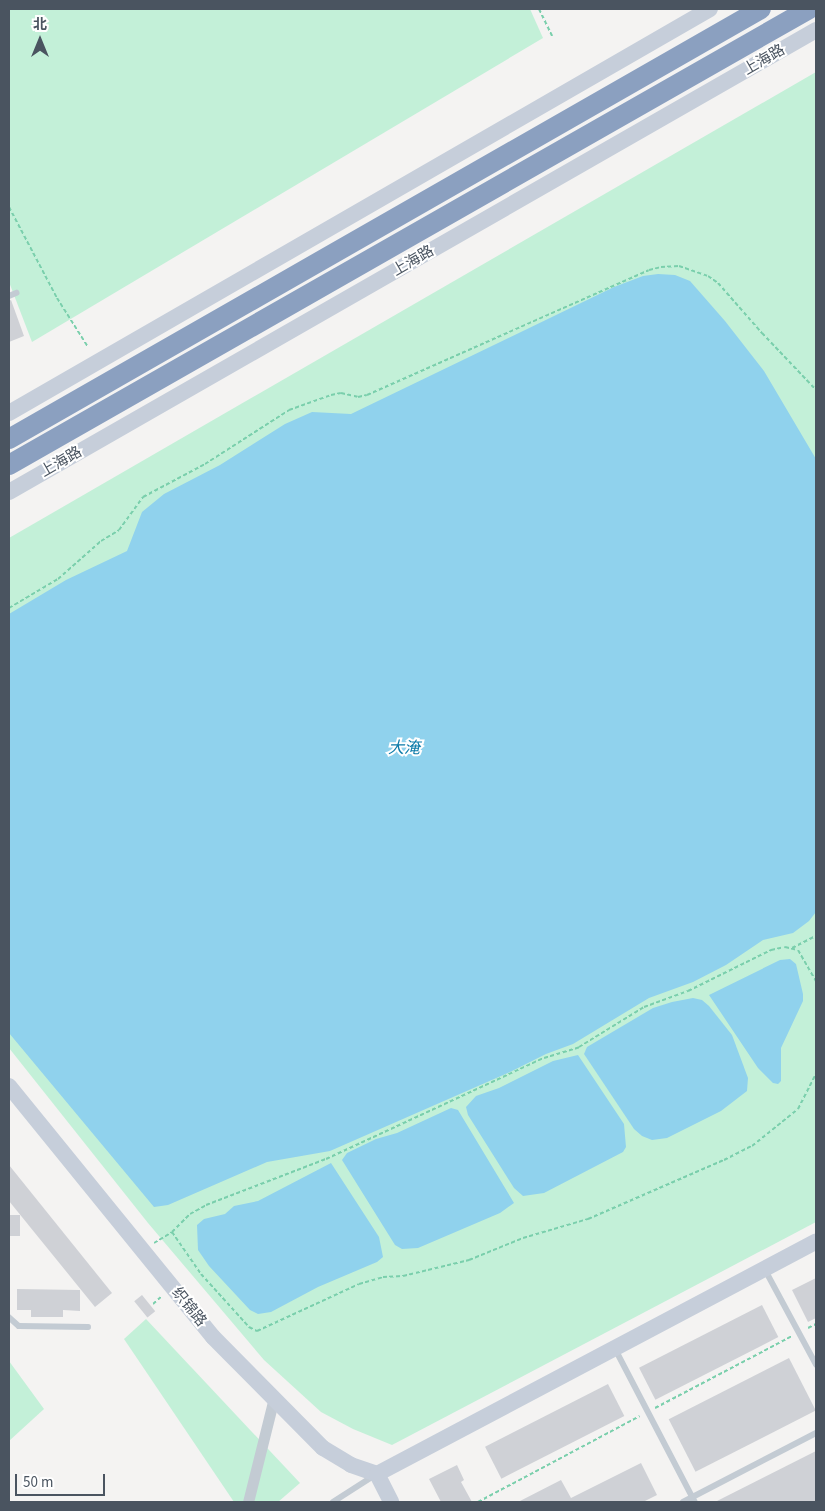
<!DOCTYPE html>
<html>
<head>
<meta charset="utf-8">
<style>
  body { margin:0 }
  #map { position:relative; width:825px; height:1511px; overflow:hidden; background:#f4f3f2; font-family:"Source Sans 3","Noto Sans SC",sans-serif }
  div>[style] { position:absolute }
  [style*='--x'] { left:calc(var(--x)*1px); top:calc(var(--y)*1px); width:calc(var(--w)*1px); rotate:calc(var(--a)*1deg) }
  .green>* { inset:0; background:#c3f0d8 }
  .water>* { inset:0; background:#90d2ed }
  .building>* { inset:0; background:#cfd1d6; transform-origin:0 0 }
  .path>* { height:2px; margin-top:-1px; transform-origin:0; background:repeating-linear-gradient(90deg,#7acfac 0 4px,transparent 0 6.5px) }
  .lane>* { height:5.5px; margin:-2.75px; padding:0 2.75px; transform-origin:2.75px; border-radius:2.75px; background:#c3cbd3 }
  .street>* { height:11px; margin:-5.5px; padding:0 5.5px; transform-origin:5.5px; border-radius:5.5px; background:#c3cbd3 }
  .secondary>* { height:16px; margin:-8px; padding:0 8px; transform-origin:8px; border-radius:8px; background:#c6ceda }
  .highway>* { height:20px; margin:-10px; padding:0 10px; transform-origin:10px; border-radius:10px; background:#8ba0c0 }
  span { translate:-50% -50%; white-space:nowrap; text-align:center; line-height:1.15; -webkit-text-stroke:4px #fff; paint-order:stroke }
  .street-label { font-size:15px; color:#4a5460 }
  .water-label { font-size:16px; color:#0c7ba9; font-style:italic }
  .frame { position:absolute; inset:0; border:10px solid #4a5460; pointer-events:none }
  .north { position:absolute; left:15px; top:15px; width:50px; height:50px; -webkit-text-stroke:4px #fff; paint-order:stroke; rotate:0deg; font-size:14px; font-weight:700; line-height:20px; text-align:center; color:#4a5460 }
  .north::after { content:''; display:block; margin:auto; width:18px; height:22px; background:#4a5460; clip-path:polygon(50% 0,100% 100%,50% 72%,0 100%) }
  .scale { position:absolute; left:15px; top:1474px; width:90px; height:22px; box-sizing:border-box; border:2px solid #4a5460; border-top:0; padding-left:6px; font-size:15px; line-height:18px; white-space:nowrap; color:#4a5460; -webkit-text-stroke:4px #fff; paint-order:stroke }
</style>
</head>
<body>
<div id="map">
  <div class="green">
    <i style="clip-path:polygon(9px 9px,530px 9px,543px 38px,32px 342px,9px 282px)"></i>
    <i style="clip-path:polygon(816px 72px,816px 1222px,392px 1445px,353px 1429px,321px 1412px,264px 1360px,148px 1223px,9px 1048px,9px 538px)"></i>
    <i style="clip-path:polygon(146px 1319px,300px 1483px,278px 1502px,234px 1502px,124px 1339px)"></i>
    <i style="clip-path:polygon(9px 1361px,44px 1409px,9px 1441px)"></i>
  </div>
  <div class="water">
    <i style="clip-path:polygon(658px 274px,675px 275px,690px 281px,725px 321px,764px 371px,816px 459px,816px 912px,809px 921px,793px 933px,763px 940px,726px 965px,693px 982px,649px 998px,573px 1044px,546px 1054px,510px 1072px,330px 1151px,267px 1162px,168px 1205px,154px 1207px,9px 1033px,9px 614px,66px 580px,127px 551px,142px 512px,164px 494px,220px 465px,285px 424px,312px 412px,351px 414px,614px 287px,643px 276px)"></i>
    <i style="clip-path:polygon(790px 959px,796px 964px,803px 994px,803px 1001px,781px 1048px,781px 1081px,778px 1084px,773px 1083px,758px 1068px,709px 995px,780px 960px)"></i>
    <i style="clip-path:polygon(693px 998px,702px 1000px,709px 1006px,732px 1035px,748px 1078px,747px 1091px,721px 1111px,667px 1138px,652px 1140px,642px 1136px,634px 1129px,584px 1054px,587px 1047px,653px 1008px,672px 1002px)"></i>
    <i style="clip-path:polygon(578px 1055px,624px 1124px,626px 1147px,623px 1152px,544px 1193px,523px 1196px,514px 1188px,468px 1115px,466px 1107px,476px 1096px,499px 1088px,553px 1061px)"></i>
    <i style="clip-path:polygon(451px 1108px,458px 1110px,514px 1203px,500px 1213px,418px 1248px,402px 1249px,395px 1245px,342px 1160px,347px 1153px,376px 1139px,397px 1133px)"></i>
    <i style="clip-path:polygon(331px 1163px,379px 1237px,383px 1257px,377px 1262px,318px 1287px,271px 1312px,258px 1314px,250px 1310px,209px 1266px,198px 1250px,197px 1225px,204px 1219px,225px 1214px,234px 1206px,258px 1201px)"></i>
  </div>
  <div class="building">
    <i style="clip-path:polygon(11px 300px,24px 336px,9px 342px,9px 301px)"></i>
    <i style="clip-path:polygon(9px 1165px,112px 1293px,95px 1307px,9px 1201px)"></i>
    <i style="left:9px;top:1215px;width:11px;height:21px"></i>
    <i style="clip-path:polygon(816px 1278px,816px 1318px,808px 1322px,792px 1290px)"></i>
    <i style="clip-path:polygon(17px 1289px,80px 1290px,80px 1311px,63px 1310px,63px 1317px,31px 1317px,31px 1310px,17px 1310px)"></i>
    <i style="left:142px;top:1295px;width:21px;height:10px;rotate:51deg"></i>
    <i style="left:762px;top:1305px;width:36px;height:138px;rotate:63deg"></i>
    <i style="left:789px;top:1358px;width:59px;height:135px;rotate:63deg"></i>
    <i style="left:608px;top:1384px;width:36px;height:138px;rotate:63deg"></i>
    <i style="clip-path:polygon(816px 1451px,816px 1502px,715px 1502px)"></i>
    <i style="clip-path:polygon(641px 1463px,657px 1495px,643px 1502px,518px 1502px,561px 1480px,571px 1498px)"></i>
    <i style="clip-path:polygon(457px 1465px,464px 1480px,461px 1482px,472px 1502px,441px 1502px,429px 1479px)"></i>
  </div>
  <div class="path">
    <i style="--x:539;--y:9;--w:30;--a:64"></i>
    <i style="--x:9;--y:207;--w:103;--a:62.2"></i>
    <i style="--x:57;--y:298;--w:58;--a:57.7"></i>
    <i style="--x:9;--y:608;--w:57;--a:-30.6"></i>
    <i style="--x:58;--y:579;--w:57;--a:-41.5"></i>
    <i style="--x:101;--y:541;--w:21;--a:-31"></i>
    <i style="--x:119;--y:530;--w:41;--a:-54"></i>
    <i style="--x:143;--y:497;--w:70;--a:-28"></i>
    <i style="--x:205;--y:464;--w:100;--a:-32.7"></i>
    <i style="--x:289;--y:410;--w:45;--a:-19.7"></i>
    <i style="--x:331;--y:395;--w:10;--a:-11"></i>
    <i style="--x:341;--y:393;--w:17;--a:13"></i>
    <i style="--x:358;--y:397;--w:9;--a:-13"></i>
    <i style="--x:367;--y:395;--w:308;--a:-23.9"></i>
    <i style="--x:649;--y:270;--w:12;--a:-14"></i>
    <i style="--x:661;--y:267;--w:18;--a:-3"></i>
    <i style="--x:679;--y:266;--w:31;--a:19"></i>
    <i style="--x:708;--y:276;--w:12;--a:35"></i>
    <i style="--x:718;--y:283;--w:67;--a:48.7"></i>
    <i style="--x:762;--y:333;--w:79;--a:46.5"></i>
    <i style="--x:792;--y:948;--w:27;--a:-27"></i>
    <i style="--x:172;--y:1232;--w:51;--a:55.4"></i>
    <i style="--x:201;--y:1274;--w:72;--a:47.8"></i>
    <i style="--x:249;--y:1327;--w:9;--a:27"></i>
    <i style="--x:257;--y:1331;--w:112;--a:-24.7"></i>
    <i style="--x:359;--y:1284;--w:25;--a:-16"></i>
    <i style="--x:383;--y:1277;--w:20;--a:-3"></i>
    <i style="--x:403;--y:1276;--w:68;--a:-13.6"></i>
    <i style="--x:469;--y:1260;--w:58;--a:-22.2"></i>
    <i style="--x:523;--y:1238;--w:68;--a:-16.3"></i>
    <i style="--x:588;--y:1219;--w:148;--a:-23.5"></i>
    <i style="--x:724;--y:1160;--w:31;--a:-27"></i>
    <i style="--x:752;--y:1146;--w:59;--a:-38.8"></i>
    <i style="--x:798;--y:1109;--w:39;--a:-63"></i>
    <i style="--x:154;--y:1243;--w:21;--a:-31"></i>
    <i style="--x:172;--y:1232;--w:25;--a:-45"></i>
    <i style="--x:190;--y:1214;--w:18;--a:-29"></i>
    <i style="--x:206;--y:1205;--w:129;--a:-21"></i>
    <i style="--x:326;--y:1159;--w:240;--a:-24.9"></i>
    <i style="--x:544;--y:1058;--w:37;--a:-17"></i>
    <i style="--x:579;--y:1047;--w:76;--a:-31.6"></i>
    <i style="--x:644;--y:1007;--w:47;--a:-20"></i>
    <i style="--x:688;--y:991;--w:93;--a:-26.3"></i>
    <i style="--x:771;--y:950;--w:14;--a:-12"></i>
    <i style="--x:785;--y:947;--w:13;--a:13"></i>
    <i style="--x:798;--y:950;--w:36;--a:60"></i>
    <i style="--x:153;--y:1304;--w:12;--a:-42"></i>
    <i style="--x:808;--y:1328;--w:9;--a:-27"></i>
    <i style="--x:655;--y:1408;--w:155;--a:-27.7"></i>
    <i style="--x:478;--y:1502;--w:183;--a:-28"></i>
  </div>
  <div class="lane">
    <i style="--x:9;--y:296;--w:8;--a:-23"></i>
    <i style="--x:766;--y:1271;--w:106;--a:61.7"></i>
    <i style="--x:9;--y:1317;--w:13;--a:42"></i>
    <i style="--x:19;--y:1326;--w:69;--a:0.8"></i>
    <i style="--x:616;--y:1350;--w:171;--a:62.5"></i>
    <i style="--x:333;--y:1502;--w:50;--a:-32.7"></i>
    <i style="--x:683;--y:1502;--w:150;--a:-27.4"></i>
  </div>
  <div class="street">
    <i style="--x:248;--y:1502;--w:107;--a:-76"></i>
  </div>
  <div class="secondary">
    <i style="--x:9;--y:413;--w:809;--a:-29.96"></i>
    <i style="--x:9;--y:492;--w:930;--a:-29.79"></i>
    <i style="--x:9;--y:1086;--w:323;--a:50.9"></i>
    <i style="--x:213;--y:1337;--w:156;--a:45.3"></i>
    <i style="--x:323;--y:1448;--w:33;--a:31"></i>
    <i style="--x:351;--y:1465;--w:28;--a:19"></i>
    <i style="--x:377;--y:1474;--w:31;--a:63"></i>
    <i style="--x:377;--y:1474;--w:497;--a:-27.9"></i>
  </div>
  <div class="highway">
    <i style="--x:9;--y:439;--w:866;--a:-29.76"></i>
    <i style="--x:9;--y:465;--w:921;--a:-29.68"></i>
  </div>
  <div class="street-label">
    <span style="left:764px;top:60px;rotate:-30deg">上海路</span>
    <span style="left:413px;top:261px;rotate:-30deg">上海路</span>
    <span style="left:61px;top:462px;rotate:-30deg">上海路</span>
    <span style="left:189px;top:1307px;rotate:51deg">织锦路</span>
  </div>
  <div class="water-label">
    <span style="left:404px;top:748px">大淹</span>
  </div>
  <div class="frame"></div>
  <div class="north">北</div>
  <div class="scale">50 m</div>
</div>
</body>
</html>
